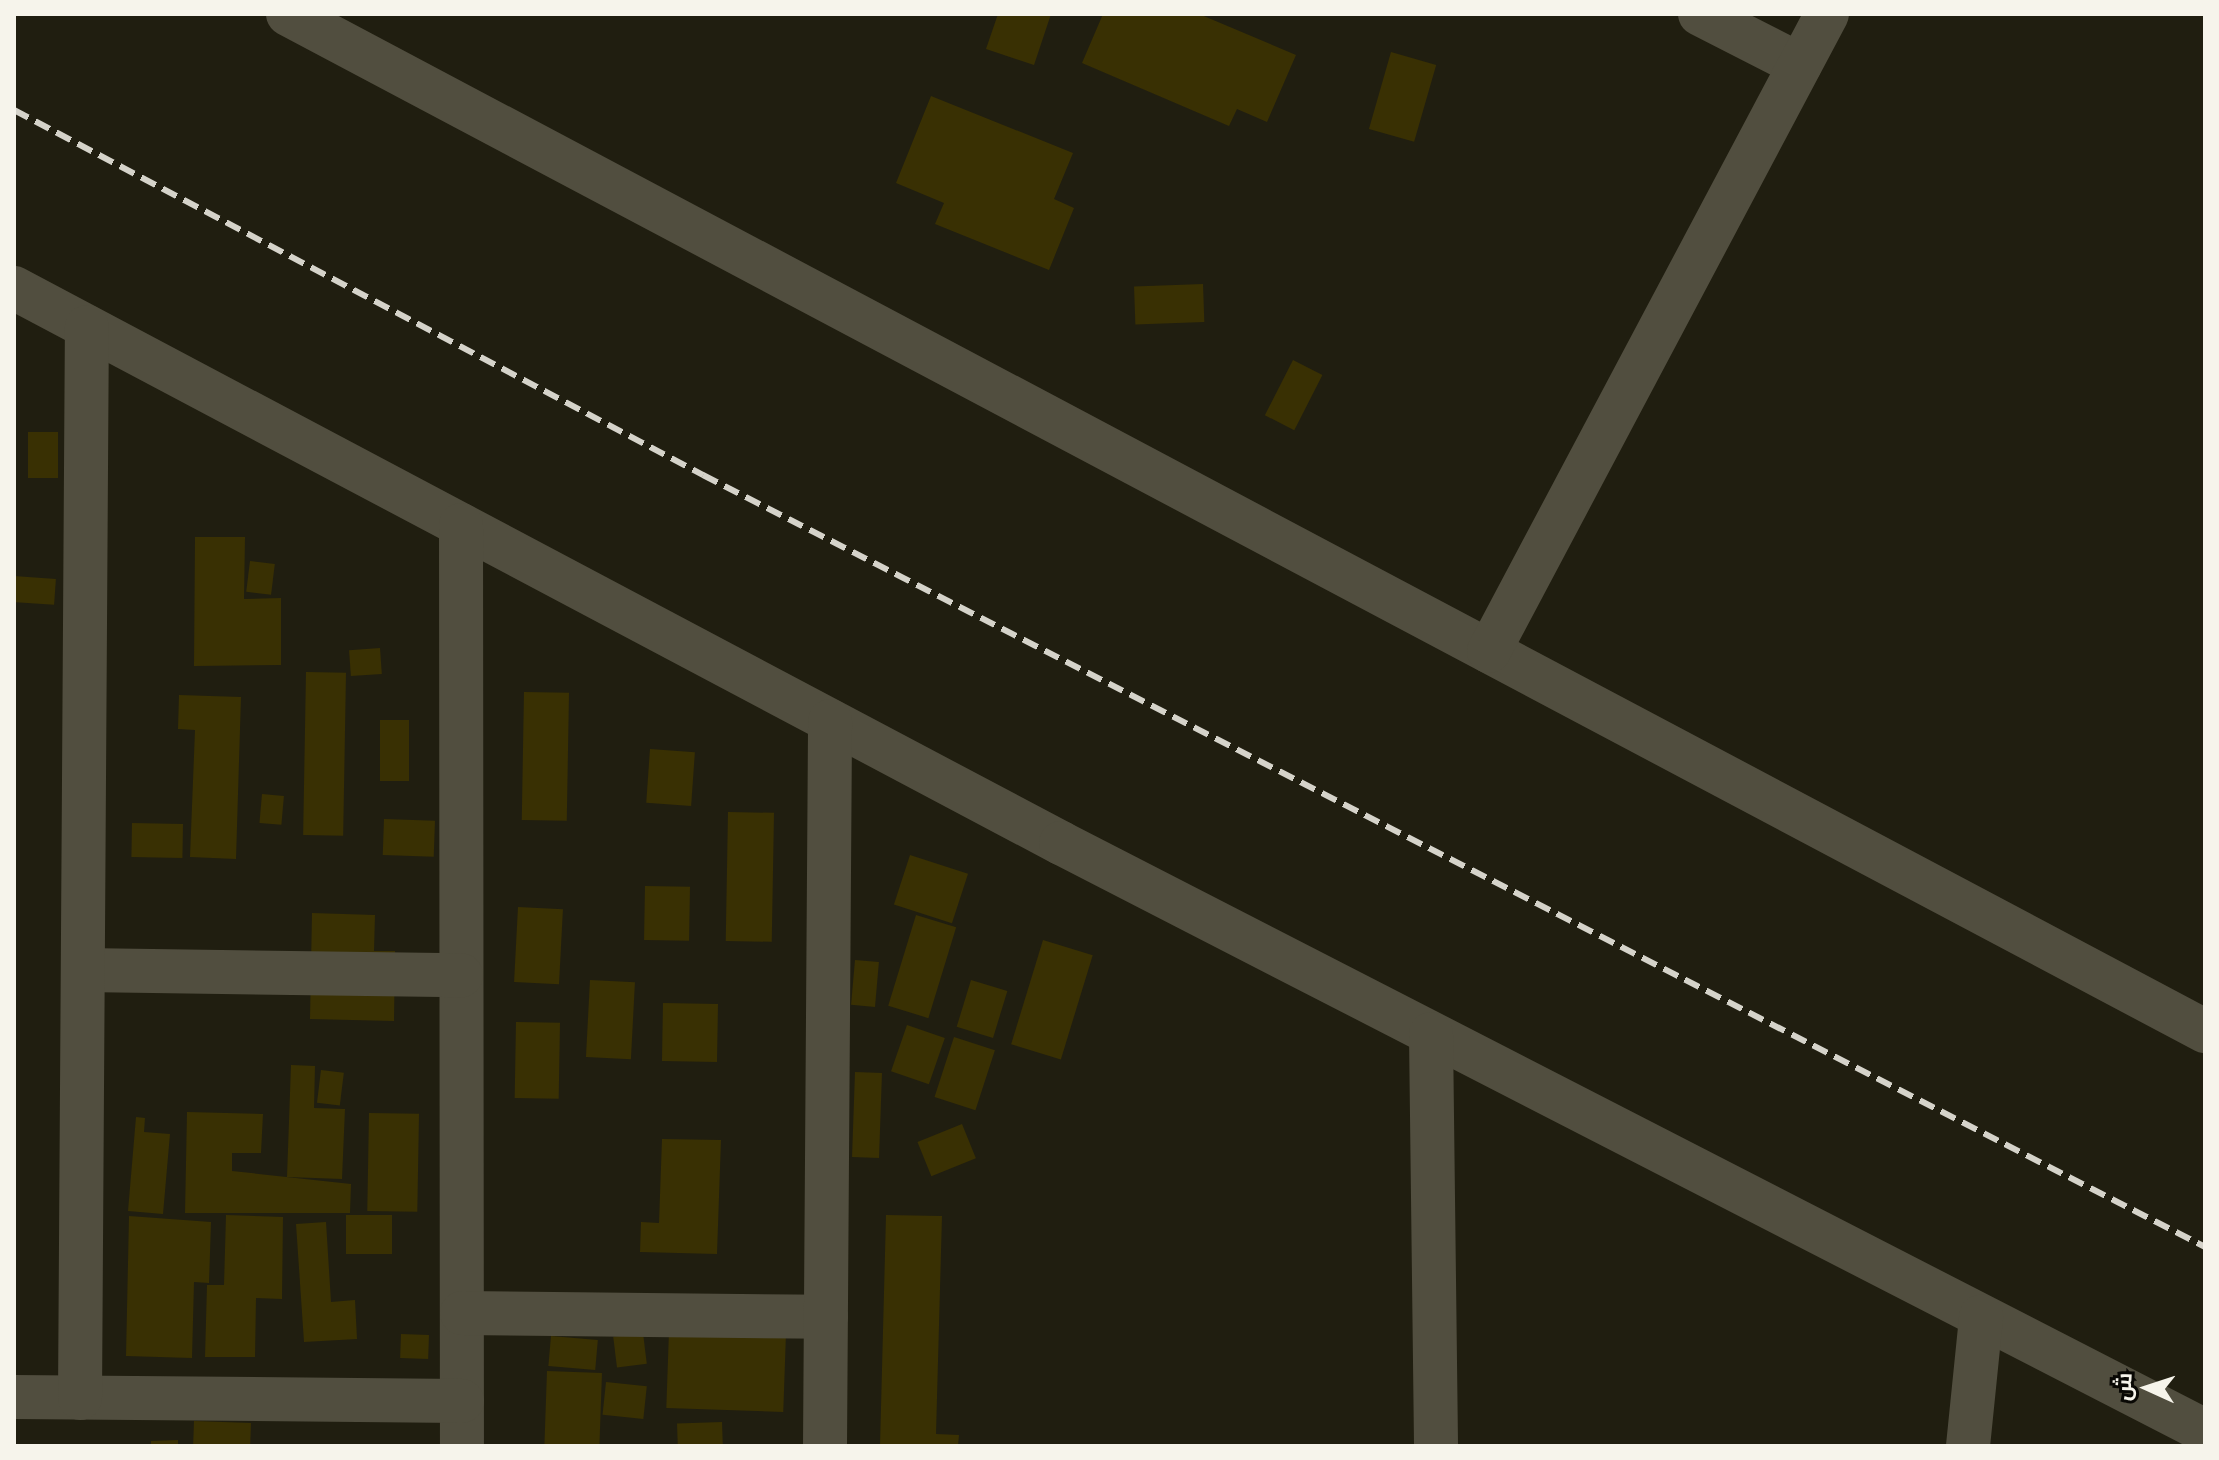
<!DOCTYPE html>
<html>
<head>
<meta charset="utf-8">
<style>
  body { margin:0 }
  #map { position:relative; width:2219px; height:1460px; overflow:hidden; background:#201e10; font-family:"PT Sans",Cairo,sans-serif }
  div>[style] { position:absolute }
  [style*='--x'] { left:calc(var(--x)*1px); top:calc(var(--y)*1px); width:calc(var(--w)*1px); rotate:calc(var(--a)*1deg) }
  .building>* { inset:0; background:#393003; transform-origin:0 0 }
  .minor>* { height:44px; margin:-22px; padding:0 22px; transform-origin:22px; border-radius:22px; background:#514e3f }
  .rail>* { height:6px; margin-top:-3px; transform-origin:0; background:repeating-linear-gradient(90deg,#d5d3ca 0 16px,transparent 0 24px) }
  span { translate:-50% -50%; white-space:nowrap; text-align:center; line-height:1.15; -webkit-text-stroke:7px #090804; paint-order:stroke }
  .frame { position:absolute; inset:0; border:16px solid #f6f4eb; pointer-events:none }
  .north { position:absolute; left:2107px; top:1348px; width:80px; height:80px; -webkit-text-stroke:6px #090804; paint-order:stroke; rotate:273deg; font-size:22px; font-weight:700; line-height:32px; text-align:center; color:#f6f4eb }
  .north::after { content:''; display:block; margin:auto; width:28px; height:36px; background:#f6f4eb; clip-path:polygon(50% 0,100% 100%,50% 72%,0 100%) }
</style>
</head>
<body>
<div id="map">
  <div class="building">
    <i style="clip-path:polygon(998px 14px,1051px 14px,1034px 65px,986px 49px)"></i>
    <i style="clip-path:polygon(1103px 14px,1199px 14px,1296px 55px,1267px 122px,1237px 109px,1229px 126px,1082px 63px)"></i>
    <i style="left:1391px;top:52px;width:47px;height:80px;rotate:16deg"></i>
    <i style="clip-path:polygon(931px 96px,1073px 153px,1054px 199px,1074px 208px,1049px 270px,935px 224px,944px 203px,896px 183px)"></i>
    <i style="left:1203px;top:284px;width:38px;height:69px;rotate:88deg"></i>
    <i style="left:1293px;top:360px;width:33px;height:62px;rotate:27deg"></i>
    <i style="left:28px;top:432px;width:30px;height:46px"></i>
    <i style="clip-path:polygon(195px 537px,245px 537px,244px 599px,281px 598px,281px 665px,194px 666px)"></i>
    <i style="left:250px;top:561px;width:25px;height:31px;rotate:7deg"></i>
    <i style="left:14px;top:576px;width:42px;height:26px;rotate:4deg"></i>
    <i style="left:380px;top:648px;width:26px;height:31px;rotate:86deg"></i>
    <i style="left:306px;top:672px;width:40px;height:163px;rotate:1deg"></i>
    <i style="left:524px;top:692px;width:45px;height:128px;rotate:1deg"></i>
    <i style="clip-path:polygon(179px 695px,241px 697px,236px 859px,190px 857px,195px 730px,178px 729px)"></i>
    <i style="left:380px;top:720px;width:29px;height:61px"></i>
    <i style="left:650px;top:749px;width:45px;height:54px;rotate:4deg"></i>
    <i style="left:262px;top:794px;width:22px;height:29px;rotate:5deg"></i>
    <i style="left:728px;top:812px;width:46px;height:129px;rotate:1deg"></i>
    <i style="left:384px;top:819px;width:51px;height:36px;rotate:2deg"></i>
    <i style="left:132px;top:823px;width:51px;height:34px;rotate:1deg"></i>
    <i style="left:910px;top:855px;width:61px;height:52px;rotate:18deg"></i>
    <i style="left:645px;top:886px;width:45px;height:54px;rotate:1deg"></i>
    <i style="left:518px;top:907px;width:45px;height:75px;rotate:3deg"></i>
    <i style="clip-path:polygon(312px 913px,375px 915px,374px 951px,395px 951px,394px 1021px,310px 1019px)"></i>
    <i style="left:916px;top:915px;width:42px;height:95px;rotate:17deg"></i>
    <i style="left:1043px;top:940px;width:52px;height:109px;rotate:17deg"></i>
    <i style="left:855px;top:960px;width:24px;height:45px;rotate:5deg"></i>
    <i style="left:590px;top:980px;width:45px;height:77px;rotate:3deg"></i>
    <i style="left:971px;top:980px;width:38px;height:49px;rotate:17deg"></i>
    <i style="left:663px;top:1003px;width:55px;height:58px;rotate:1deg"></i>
    <i style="left:516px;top:1022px;width:44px;height:76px;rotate:1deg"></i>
    <i style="left:907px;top:1025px;width:40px;height:49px;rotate:19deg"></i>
    <i style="left:954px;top:1037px;width:43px;height:63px;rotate:18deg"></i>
    <i style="clip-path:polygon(291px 1065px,315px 1066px,314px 1108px,345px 1109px,342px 1179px,287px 1177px)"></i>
    <i style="left:321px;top:1070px;width:23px;height:33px;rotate:7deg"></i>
    <i style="left:855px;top:1072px;width:27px;height:85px;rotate:2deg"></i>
    <i style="clip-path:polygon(187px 1112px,263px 1114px,261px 1153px,232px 1153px,232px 1171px,351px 1184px,350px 1213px,185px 1213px)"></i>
    <i style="left:369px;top:1113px;width:50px;height:98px;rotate:1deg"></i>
    <i style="clip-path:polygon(136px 1117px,145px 1118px,144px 1132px,170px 1134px,163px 1214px,128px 1211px)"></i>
    <i style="left:962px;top:1124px;width:37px;height:48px;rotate:68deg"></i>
    <i style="clip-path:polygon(662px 1139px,721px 1140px,717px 1254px,640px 1252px,641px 1222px,659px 1223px)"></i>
    <i style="clip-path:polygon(226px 1215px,283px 1217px,282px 1299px,256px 1298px,255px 1357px,205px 1357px,207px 1285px,224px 1285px)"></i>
    <i style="left:346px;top:1215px;width:46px;height:39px"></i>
    <i style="clip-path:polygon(886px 1215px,942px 1216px,936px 1434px,959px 1435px,958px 1446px,880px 1446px)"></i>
    <i style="clip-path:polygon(129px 1216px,211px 1222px,209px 1283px,194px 1282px,192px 1358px,126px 1356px)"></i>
    <i style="clip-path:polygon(326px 1222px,331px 1302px,355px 1300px,357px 1339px,304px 1342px,296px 1224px)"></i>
    <i style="left:669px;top:1331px;width:117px;height:77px;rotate:2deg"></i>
    <i style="left:643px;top:1333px;width:31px;height:30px;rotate:83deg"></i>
    <i style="left:401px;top:1334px;width:28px;height:24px;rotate:2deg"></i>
    <i style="left:551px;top:1336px;width:47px;height:30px;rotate:5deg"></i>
    <i style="left:547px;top:1371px;width:55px;height:75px;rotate:2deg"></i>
    <i style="left:606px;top:1382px;width:41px;height:33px;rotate:6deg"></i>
    <i style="left:194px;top:1421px;width:57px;height:25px;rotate:2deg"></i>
    <i style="left:722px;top:1422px;width:24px;height:45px;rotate:88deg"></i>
    <i style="clip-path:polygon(178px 1440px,178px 1446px,151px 1446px,151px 1441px)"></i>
  </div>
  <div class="minor">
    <i style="--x:288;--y:14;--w:2170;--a:27.95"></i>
    <i style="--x:1700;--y:14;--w:112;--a:27"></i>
    <i style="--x:14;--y:288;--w:1185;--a:27.93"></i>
    <i style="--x:1061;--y:843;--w:1286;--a:27.2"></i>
    <i style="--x:461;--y:525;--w:921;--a:89.94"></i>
    <i style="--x:1489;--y:651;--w:721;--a:-62.05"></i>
    <i style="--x:83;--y:970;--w:378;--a:0.8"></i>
    <i style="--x:1431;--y:1034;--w:412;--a:89.3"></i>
    <i style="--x:462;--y:1313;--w:364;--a:0.6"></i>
    <i style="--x:14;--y:1397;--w:448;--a:0.5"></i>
    <i style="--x:80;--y:1398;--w:1071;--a:-89.63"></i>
    <i style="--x:825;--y:1446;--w:725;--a:-89.6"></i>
    <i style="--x:1968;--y:1446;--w:130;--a:-84.2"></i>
  </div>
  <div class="rail">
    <i style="--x:14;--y:110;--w:780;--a:27.91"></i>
    <i style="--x:703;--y:475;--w:1689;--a:27.2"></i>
  </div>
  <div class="frame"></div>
  <div class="north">ش</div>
</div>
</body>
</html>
